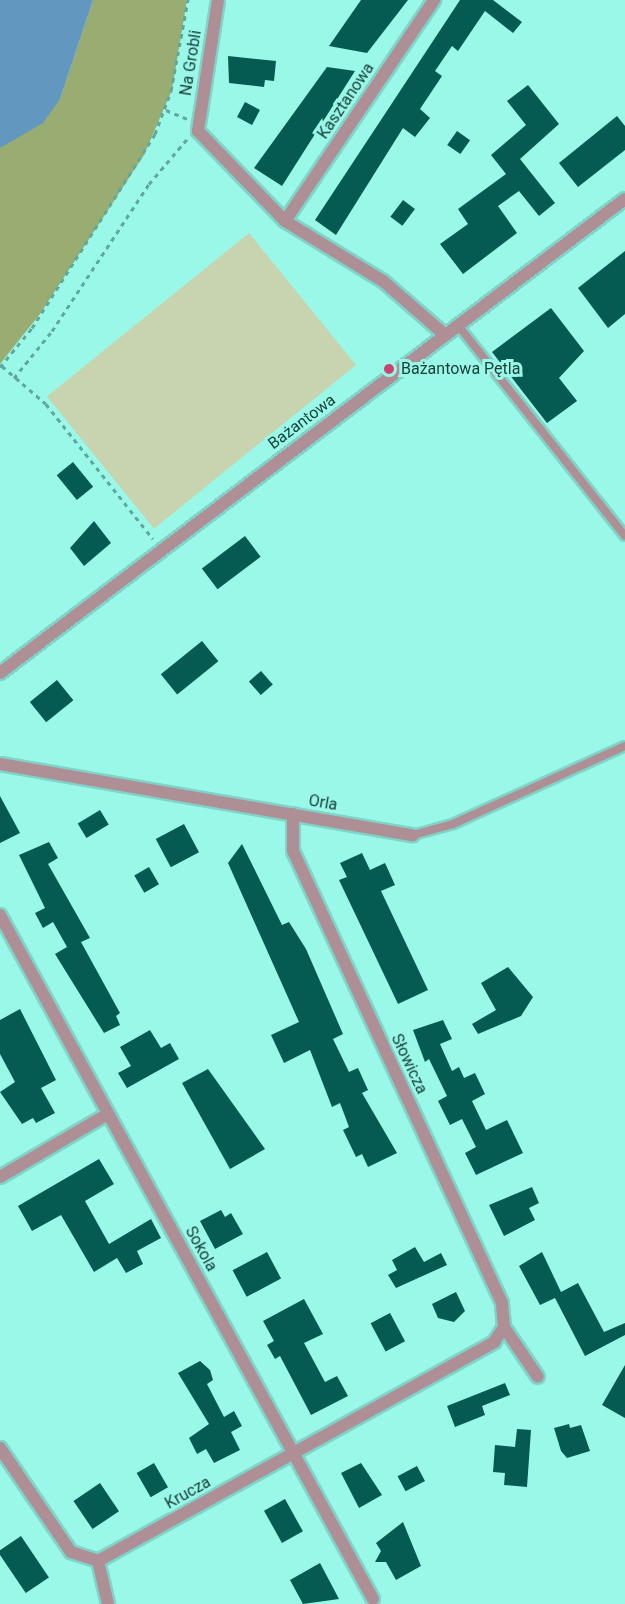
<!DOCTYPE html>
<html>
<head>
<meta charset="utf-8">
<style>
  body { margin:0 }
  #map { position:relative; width:625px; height:1604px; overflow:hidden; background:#9af8e9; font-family:Roboto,sans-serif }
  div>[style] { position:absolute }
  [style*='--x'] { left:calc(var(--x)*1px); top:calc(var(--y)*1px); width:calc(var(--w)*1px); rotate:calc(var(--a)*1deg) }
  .green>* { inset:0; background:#c7d4af; transform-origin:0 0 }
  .forest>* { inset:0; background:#99ac71 }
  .water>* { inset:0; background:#6297c0 }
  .building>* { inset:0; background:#055b51; transform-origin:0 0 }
  .path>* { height:3px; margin-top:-1.5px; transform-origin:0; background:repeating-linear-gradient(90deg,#61a79c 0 4.5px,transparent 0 9px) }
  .roads { filter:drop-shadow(2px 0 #80d3c6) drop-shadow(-2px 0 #80d3c6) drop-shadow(0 2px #80d3c6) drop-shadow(0 -2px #80d3c6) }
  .lane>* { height:8px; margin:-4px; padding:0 4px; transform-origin:4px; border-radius:4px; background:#ae8f96 }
  .street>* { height:12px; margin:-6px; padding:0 6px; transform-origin:6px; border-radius:6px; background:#ae8f96 }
  .dots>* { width:16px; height:16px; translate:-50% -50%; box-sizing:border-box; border:3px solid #9af8e9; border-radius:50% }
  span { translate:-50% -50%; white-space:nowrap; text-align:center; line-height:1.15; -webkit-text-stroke:6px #9af8e9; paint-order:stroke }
  .street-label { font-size:16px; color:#19413b }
  .poi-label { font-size:16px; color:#19413b }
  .left { translate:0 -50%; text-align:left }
</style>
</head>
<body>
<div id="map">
  <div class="green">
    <i style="left:249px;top:233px;width:170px;height:260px;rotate:51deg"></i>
  </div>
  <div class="forest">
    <i style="clip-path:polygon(93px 0,187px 0,172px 90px,144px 155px,40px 314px,0 364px,0 148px,60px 99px)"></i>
  </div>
  <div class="water">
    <i style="clip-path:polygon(0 0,93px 0,60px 99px,43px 123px,0 148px)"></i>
  </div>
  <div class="building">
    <i style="clip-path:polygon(361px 0,408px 0,367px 53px,329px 46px)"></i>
    <i style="clip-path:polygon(460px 0,493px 0,522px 22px,513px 33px,485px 11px,458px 51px,452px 46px,435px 71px,442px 76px,420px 109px,430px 118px,415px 137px,403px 128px,336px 235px,315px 220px)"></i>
    <i style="clip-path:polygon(228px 56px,276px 61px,274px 81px,265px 80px,264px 87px,229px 83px)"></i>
    <i style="clip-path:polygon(327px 67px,355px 71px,282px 186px,254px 168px)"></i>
    <i style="clip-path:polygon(528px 85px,559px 124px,520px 159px,555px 203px,539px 216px,519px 191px,498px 206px,517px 233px,463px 274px,440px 244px,468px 224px,458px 209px,506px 174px,491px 155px,526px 125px,507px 101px)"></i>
    <i style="left:245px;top:102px;width:17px;height:17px;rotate:28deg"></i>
    <i style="clip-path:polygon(617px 116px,625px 126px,625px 150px,578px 187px,559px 163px)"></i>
    <i style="left:457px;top:131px;width:16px;height:17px;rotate:35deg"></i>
    <i style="left:403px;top:200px;width:15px;height:21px;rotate:37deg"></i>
    <i style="clip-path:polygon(625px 251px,625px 314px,608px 328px,578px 288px)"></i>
    <i style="clip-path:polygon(551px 308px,584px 351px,559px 378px,577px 401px,547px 423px,492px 352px)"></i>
    <i style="left:73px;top:462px;width:32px;height:21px;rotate:51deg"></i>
    <i style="clip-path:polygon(94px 521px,111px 543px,84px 566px,70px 548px)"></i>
    <i style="left:245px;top:536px;width:26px;height:54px;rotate:53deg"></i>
    <i style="left:202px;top:641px;width:26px;height:53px;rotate:51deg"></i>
    <i style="left:261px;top:671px;width:18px;height:16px;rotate:49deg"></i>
    <i style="left:57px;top:680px;width:26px;height:35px;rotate:51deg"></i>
    <i style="clip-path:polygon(0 796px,20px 833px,0 843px)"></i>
    <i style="left:100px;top:810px;width:17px;height:26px;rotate:59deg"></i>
    <i style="left:184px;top:824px;width:32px;height:32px;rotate:62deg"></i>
    <i style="clip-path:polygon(49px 842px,58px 858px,48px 864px,90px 938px,81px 942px,120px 1013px,116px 1016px,120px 1025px,104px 1033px,55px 954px,67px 947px,53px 922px,43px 928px,35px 913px,45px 908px,19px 855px)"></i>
    <i style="clip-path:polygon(242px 844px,282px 925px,289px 922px,306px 949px,343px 1034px,333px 1039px,349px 1072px,358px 1068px,368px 1090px,362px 1093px,397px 1153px,368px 1167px,362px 1154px,356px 1157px,343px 1130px,349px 1127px,340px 1103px,332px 1107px,310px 1050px,284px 1063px,271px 1035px,299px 1022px,228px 863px)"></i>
    <i style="clip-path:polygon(362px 853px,370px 870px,385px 863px,395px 885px,381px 891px,428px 990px,398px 1004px,339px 880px,347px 877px,340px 863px)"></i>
    <i style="left:149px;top:867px;width:20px;height:17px;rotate:60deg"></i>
    <i style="clip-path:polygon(508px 967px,533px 997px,521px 1016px,478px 1034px,472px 1024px,496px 1010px,481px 983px)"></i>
    <i style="clip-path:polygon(20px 1009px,56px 1080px,41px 1088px,55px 1113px,36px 1123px,33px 1118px,22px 1124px,0 1092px,15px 1082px,0 1054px,0 1020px)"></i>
    <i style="clip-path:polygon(443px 1020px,452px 1039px,440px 1044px,452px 1071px,459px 1067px,464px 1078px,475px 1073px,485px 1094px,472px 1101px,486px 1130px,507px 1120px,523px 1153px,476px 1175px,465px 1153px,476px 1147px,462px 1119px,450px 1125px,438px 1101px,447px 1096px,429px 1059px,425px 1062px,413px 1030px)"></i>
    <i style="clip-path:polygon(150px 1030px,161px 1048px,170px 1043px,179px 1059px,127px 1088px,118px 1073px,131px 1066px,120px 1047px)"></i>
    <i style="clip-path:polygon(208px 1069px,265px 1149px,230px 1169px,182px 1083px)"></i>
    <i style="clip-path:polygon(99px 1159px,114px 1184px,85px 1201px,109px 1244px,151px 1219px,161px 1238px,137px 1251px,143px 1264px,126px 1273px,117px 1258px,94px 1272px,61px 1215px,32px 1231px,18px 1206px)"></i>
    <i style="clip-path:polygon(532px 1187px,539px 1203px,529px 1208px,535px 1220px,504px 1236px,489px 1205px)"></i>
    <i style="clip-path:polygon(221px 1210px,225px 1217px,231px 1213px,243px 1234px,215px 1249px,200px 1221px)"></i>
    <i style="clip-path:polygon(415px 1247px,424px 1262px,441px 1253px,447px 1265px,396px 1288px,388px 1275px,397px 1270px,392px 1260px)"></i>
    <i style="left:267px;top:1252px;width:30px;height:39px;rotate:62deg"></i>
    <i style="clip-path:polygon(542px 1252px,561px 1292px,578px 1283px,604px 1332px,625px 1323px,625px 1335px,585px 1356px,555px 1298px,540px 1305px,519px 1266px)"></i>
    <i style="clip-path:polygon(456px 1292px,465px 1311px,454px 1322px,438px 1318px,432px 1304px)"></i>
    <i style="clip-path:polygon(304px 1299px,323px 1334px,304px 1343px,325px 1382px,337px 1376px,348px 1396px,311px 1415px,280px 1356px,275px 1359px,267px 1345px,274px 1341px,263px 1321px)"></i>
    <i style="left:390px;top:1313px;width:32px;height:22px;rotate:62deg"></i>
    <i style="clip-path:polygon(200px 1361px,210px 1370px,213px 1380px,207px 1384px,224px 1417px,234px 1411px,242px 1426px,231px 1432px,240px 1450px,214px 1463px,206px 1449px,197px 1454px,189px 1438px,209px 1424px,178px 1373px)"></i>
    <i style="clip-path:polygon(625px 1365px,625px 1418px,602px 1405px)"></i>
    <i style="clip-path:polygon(505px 1383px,510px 1395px,482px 1406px,485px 1415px,455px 1427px,447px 1406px)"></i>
    <i style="clip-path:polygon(569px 1424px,570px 1428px,581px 1425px,590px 1451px,567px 1458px,561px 1451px,554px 1428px)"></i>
    <i style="clip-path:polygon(517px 1429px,531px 1430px,527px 1487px,504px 1485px,505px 1473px,493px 1472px,495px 1445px,515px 1447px)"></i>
    <i style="left:154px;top:1463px;width:28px;height:20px;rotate:60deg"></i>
    <i style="clip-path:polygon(361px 1463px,382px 1495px,359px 1508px,341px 1473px)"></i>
    <i style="left:417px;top:1466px;width:17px;height:22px;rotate:62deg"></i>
    <i style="left:100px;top:1483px;width:34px;height:32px;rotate:56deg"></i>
    <i style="left:285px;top:1499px;width:37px;height:24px;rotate:61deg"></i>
    <i style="clip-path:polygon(403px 1522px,421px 1566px,396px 1580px,386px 1562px,375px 1562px,381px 1551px,376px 1543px)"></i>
    <i style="left:21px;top:1536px;width:50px;height:28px;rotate:56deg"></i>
    <i style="clip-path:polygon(320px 1563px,339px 1599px,303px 1604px,290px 1580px)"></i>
  </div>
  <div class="path">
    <i style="--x:166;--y:110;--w:23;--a:23"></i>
    <i style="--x:2;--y:366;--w:58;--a:40.8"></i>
    <i style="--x:46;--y:404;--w:172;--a:51.6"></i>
    <i style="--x:0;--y:367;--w:50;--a:-50.6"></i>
    <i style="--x:32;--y:328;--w:230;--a:-57.6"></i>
    <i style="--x:155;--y:134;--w:46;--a:-69.6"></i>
    <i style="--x:171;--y:91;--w:93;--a:-79.4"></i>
    <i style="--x:14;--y:378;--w:60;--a:-51"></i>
    <i style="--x:52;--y:331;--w:176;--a:-56.6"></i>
    <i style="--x:149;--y:184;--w:59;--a:-49.8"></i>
  </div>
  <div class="roads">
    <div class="lane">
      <i style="--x:457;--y:324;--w:270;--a:51.6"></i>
      <i style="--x:413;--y:835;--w:41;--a:-15.4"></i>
      <i style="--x:453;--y:824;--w:189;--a:-24.4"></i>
    </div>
    <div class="street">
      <i style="--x:218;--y:0;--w:133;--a:98.7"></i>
      <i style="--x:198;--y:131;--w:125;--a:46"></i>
      <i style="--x:285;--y:221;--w:115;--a:31.5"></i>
      <i style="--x:383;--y:281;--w:81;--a:41"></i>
      <i style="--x:285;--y:221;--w:267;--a:-56"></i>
      <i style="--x:0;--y:673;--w:784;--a:-37.18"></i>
      <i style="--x:0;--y:764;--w:419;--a:9.8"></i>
      <i style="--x:0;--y:915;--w:779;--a:61.4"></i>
      <i style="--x:0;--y:1177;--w:125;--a:-30.3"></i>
      <i style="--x:504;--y:1327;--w:60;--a:55.8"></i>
      <i style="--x:0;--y:1448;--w:126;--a:55.7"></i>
      <i style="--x:71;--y:1552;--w:28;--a:18"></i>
      <i style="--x:98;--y:1561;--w:453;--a:-28.9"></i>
      <i style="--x:494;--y:1342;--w:18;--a:-56"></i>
      <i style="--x:504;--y:1327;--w:24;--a:-95"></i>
      <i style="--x:502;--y:1303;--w:498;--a:-114.8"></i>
      <i style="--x:293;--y:851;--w:37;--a:-90"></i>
      <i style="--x:98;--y:1561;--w:44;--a:76.9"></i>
    </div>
  </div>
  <div class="dots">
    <i style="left:389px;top:369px;background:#ce4273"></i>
  </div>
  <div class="street-label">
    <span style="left:191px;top:63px;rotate:-81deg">Na Grobli</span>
    <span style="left:346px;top:101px;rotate:-56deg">Kasztanowa</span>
    <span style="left:302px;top:422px;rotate:-37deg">Bażantowa</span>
    <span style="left:323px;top:803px;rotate:10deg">Orla</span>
    <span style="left:409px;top:1064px;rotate:65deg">Słowicza</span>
    <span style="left:201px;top:1249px;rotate:61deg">Sokola</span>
    <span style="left:188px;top:1493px;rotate:-29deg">Krucza</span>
  </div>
  <div class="poi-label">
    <span class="left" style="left:401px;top:369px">Bażantowa Pętla</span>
  </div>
</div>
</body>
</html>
